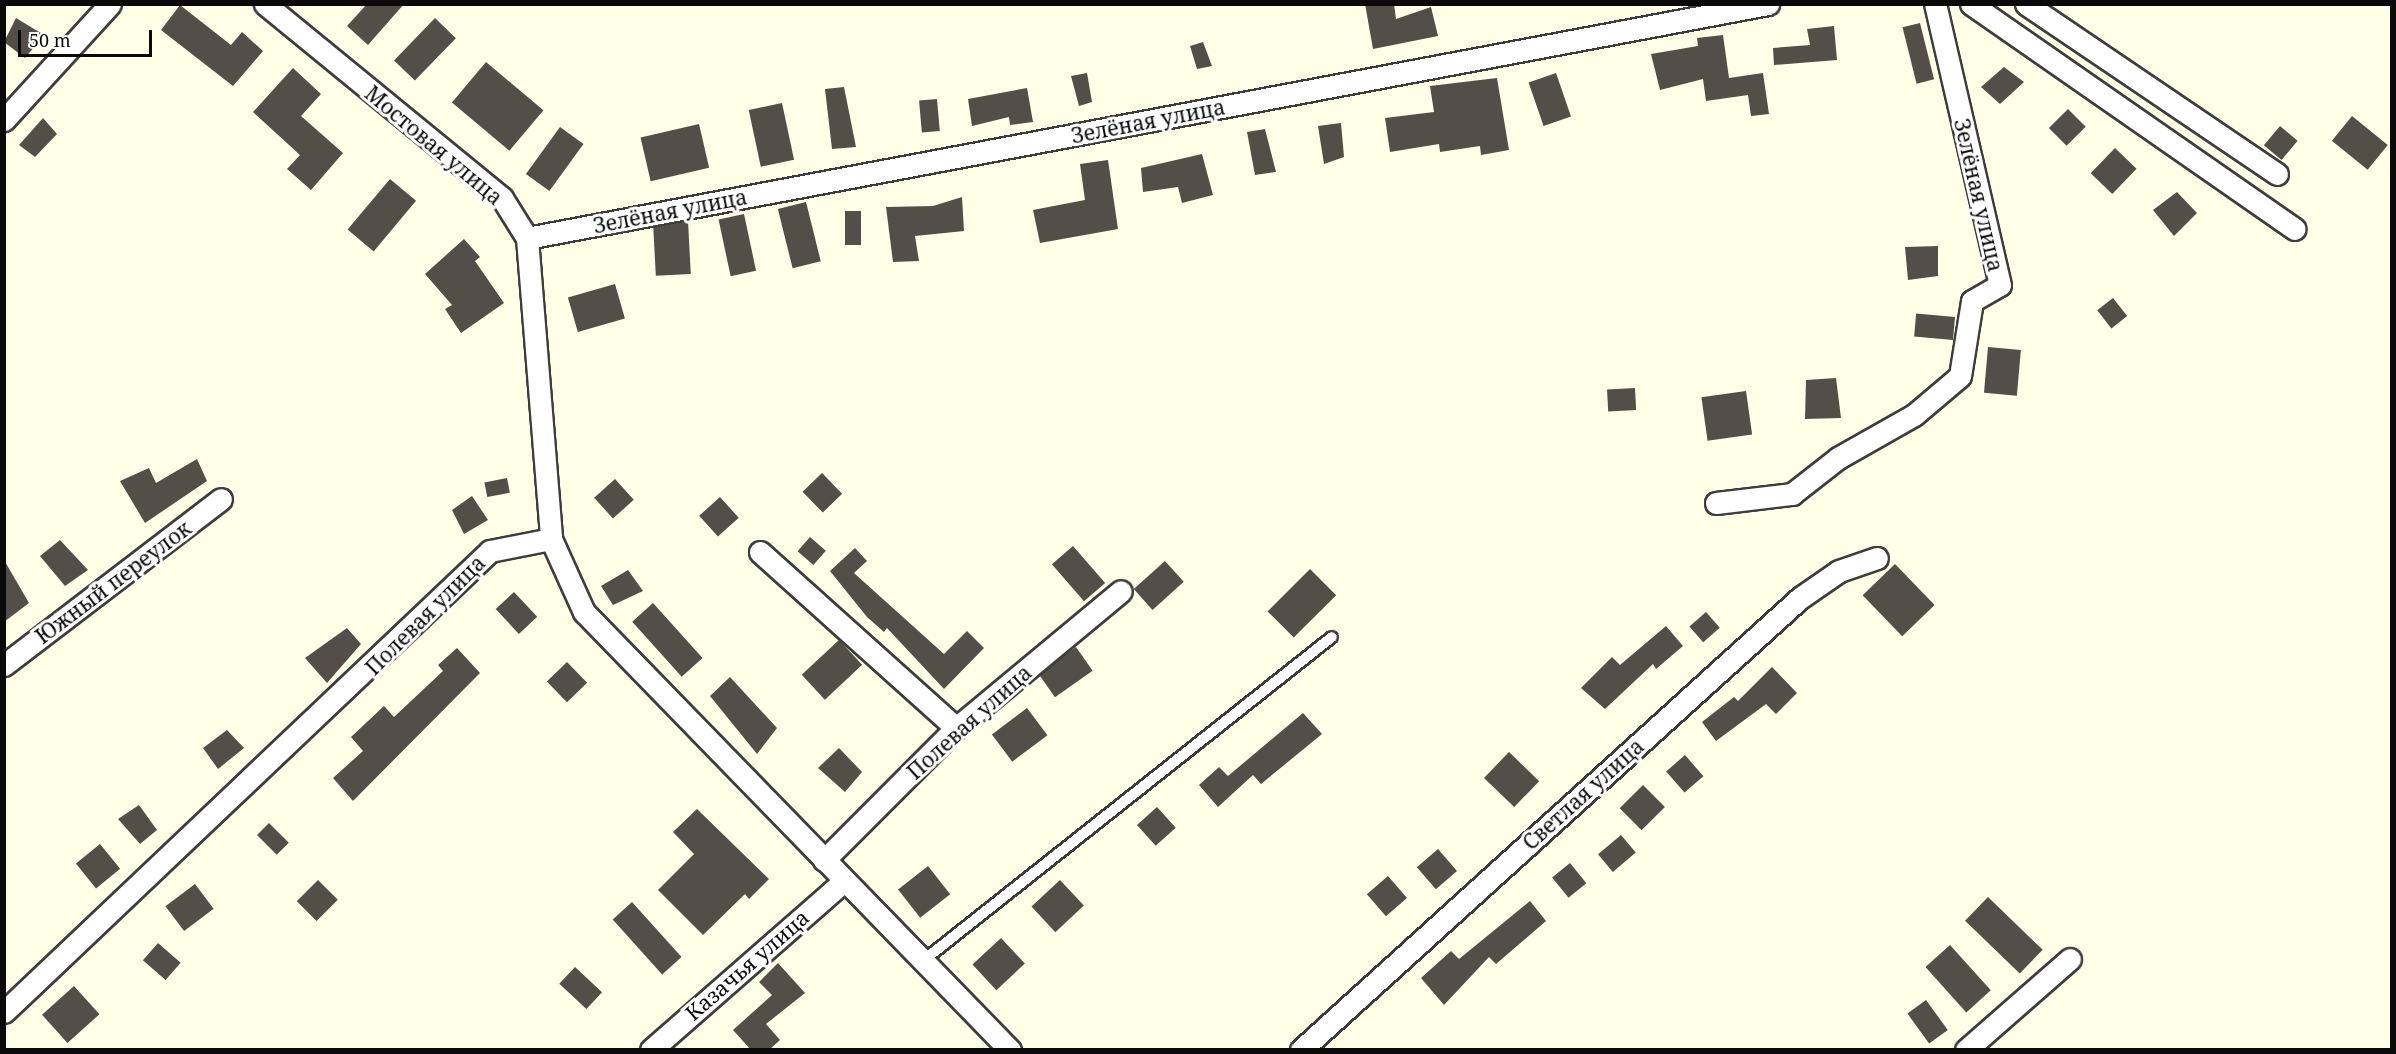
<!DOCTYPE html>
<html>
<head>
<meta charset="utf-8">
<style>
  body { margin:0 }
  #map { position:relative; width:2396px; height:1054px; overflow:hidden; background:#ffffe7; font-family:"Noto Serif",serif }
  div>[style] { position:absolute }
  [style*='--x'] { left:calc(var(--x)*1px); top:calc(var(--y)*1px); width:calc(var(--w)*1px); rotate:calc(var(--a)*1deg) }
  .building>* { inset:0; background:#534e47; transform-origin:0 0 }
  .roads { filter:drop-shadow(2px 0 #3d3d3d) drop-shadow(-2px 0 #3d3d3d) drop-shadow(0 2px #3d3d3d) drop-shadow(0 -2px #3d3d3d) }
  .lane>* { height:10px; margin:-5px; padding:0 5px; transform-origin:5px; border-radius:5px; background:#fff }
  .street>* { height:21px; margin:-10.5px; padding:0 10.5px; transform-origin:10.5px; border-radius:10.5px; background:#fff }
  span { translate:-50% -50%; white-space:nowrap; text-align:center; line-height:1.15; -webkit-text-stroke:6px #fff; paint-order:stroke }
  .street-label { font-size:21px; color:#0a0a0a }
  .frame { position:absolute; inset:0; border:6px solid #0a0a0a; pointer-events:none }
  .scale { position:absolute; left:18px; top:30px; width:134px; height:27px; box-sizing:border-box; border:3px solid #0a0a0a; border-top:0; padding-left:8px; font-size:18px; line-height:21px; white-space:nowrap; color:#0a0a0a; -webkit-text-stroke:4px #fff; paint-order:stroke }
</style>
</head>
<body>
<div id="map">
  <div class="building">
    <i style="clip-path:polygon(367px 4px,404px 4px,368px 45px,347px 26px)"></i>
    <i style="clip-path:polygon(1365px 4px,1394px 4px,1396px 19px,1431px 7px,1438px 36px,1373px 49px)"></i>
    <i style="clip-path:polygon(180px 5px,231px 45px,242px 32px,263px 51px,233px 86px,161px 30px)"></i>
    <i style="clip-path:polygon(16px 18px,44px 35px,25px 58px,4px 42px)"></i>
    <i style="left:435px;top:18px;width:29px;height:59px;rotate:44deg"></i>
    <i style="left:1920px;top:23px;width:58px;height:18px;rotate:76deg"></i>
    <i style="clip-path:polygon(1834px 26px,1837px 60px,1774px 65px,1773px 48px,1810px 45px,1807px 29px)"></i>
    <i style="clip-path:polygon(1723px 35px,1729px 78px,1763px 73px,1769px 114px,1751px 116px,1748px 95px,1706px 101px,1703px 79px,1660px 90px,1651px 54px,1698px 46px,1697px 38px)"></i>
    <i style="clip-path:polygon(1203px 42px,1212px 66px,1197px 69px,1190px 46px)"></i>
    <i style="left:486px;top:62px;width:75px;height:53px;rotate:40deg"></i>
    <i style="clip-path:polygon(2004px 67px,2024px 82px,2000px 104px,1981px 87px)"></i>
    <i style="clip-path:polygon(293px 68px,321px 94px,301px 116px,343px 153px,311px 190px,287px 169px,300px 155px,253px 112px)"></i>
    <i style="clip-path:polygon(1087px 73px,1092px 102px,1079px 106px,1071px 76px)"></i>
    <i style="left:1556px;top:73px;width:46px;height:29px;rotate:71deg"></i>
    <i style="clip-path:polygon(1497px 78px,1509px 150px,1481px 155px,1480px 146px,1440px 152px,1439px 144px,1390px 152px,1385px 118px,1434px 112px,1430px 86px)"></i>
    <i style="clip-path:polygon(844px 87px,856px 147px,832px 149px,825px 89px)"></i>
    <i style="clip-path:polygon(1027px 88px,1033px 122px,1010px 125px,1009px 117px,972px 126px,968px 99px)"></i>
    <i style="left:937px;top:99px;width:32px;height:18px;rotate:85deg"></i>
    <i style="left:782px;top:103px;width:58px;height:34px;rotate:78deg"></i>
    <i style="left:2068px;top:109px;width:25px;height:27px;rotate:45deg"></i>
    <i style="left:2352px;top:116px;width:46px;height:32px;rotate:39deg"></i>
    <i style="clip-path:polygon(43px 118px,57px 134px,35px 157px,19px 145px)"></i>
    <i style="clip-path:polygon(1341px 123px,1344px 157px,1324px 164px,1318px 126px)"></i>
    <i style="left:699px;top:124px;width:45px;height:60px;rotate:77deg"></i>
    <i style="left:2280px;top:126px;width:23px;height:25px;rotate:40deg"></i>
    <i style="left:560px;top:127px;width:29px;height:58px;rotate:36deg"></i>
    <i style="clip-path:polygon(1265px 129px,1276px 172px,1255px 175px,1247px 132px)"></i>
    <i style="left:2115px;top:148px;width:30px;height:35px;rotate:44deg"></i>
    <i style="clip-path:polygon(1202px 154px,1213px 195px,1182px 203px,1178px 187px,1143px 192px,1141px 168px)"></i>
    <i style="clip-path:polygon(1108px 160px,1118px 229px,1040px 243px,1033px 210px,1085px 200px,1080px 164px)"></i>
    <i style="left:390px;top:179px;width:34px;height:66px;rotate:40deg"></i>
    <i style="clip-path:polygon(2177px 192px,2197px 213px,2174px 236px,2153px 210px)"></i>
    <i style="clip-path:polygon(962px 197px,964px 231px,915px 236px,919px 261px,893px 262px,886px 207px,933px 206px)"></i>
    <i style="left:806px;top:202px;width:61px;height:29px;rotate:76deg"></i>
    <i style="left:845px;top:211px;width:16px;height:34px"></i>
    <i style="left:744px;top:214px;width:58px;height:26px;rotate:78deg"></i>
    <i style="left:688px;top:221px;width:53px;height:35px;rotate:87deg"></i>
    <i style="clip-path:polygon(464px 239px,480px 257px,475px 261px,504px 303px,461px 333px,445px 309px,452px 305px,425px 274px)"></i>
    <i style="clip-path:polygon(1938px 246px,1938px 276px,1908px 280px,1905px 247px)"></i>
    <i style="left:615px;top:284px;width:36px;height:49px;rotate:74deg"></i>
    <i style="left:2113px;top:298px;width:23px;height:20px;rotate:52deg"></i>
    <i style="left:1955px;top:317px;width:23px;height:39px;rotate:95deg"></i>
    <i style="left:1988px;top:347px;width:33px;height:46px;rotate:5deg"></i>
    <i style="clip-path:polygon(1836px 378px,1841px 418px,1805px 419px,1806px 380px)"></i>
    <i style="left:1635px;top:388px;width:22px;height:28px;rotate:87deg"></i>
    <i style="left:1746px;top:391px;width:44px;height:45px;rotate:82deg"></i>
    <i style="clip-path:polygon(197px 459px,207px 481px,145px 523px,120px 481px,149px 468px,156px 483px)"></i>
    <i style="left:822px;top:473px;width:29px;height:27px;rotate:46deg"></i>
    <i style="left:507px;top:478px;width:15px;height:23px;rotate:79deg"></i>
    <i style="left:615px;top:479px;width:28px;height:28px;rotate:48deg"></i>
    <i style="clip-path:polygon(472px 496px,488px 520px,464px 534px,452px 510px)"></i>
    <i style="left:720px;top:497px;width:28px;height:28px;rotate:48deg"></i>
    <i style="left:810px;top:537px;width:21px;height:19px;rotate:41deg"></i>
    <i style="clip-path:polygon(60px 540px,88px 570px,65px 586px,40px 556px)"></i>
    <i style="left:1073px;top:546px;width:49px;height:28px;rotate:49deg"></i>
    <i style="clip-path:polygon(855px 548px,867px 561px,854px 573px,944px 654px,967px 631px,984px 648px,944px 689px,887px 628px,884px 632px,867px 617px,830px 571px)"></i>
    <i style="clip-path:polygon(4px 560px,29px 603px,4px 622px)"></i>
    <i style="left:1165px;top:561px;width:28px;height:42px;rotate:48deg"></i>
    <i style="left:1895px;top:564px;width:57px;height:45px;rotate:46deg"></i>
    <i style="left:1310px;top:569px;width:37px;height:60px;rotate:45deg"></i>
    <i style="clip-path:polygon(628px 570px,643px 591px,613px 605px,601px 586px)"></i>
    <i style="left:514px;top:592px;width:34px;height:25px;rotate:47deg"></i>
    <i style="left:653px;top:603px;width:74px;height:28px;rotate:48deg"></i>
    <i style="left:1706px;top:612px;width:21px;height:22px;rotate:49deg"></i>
    <i style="clip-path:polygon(1666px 626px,1683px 646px,1656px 669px,1653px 664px,1605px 709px,1581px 688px,1612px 657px,1620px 665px)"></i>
    <i style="clip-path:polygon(347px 628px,361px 644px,327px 683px,305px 658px)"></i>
    <i style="left:839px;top:640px;width:34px;height:51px;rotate:47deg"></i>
    <i style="left:1076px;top:647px;width:29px;height:46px;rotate:55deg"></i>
    <i style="clip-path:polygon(457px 648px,480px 673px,353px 801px,333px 778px,363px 751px,351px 737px,384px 706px,394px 717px,443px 671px,438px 665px)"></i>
    <i style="left:567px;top:662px;width:29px;height:28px;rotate:46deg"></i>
    <i style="clip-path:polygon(1772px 667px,1797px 693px,1776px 714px,1766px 704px,1716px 741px,1702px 722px,1734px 697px,1738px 701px)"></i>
    <i style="clip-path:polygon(730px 677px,777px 728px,757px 754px,710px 696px)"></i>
    <i style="left:1027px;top:708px;width:34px;height:44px;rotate:53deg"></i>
    <i style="clip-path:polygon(1303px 713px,1322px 734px,1261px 784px,1253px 775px,1218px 807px,1199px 785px,1219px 767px,1228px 776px)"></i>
    <i style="clip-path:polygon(227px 730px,244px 748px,218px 769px,203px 748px)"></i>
    <i style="clip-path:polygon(839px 748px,862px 772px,845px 792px,818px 768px)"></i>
    <i style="left:1509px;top:752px;width:42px;height:36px;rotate:44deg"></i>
    <i style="left:1685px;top:755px;width:28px;height:25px;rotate:49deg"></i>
    <i style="left:1643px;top:785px;width:31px;height:33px;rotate:45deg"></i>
    <i style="clip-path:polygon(139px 805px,157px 830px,140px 844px,118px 819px)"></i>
    <i style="left:1157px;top:807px;width:28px;height:27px;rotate:48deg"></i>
    <i style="clip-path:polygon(697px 809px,769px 879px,749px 899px,745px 894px,703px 935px,658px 890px,694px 854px,673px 832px)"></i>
    <i style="left:269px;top:823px;width:28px;height:17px;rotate:45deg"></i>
    <i style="left:1621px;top:835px;width:23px;height:30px;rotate:50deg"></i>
    <i style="left:100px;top:844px;width:32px;height:31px;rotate:51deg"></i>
    <i style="left:1438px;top:849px;width:29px;height:28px;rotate:49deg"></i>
    <i style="left:1570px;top:863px;width:26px;height:23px;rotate:51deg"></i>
    <i style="left:928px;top:866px;width:36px;height:38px;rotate:52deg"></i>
    <i style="left:1388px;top:876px;width:29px;height:28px;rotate:49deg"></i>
    <i style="left:318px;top:880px;width:28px;height:30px;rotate:45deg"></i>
    <i style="left:1060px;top:880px;width:35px;height:39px;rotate:47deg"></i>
    <i style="left:195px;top:884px;width:31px;height:37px;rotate:53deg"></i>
    <i style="left:1988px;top:897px;width:76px;height:33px;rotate:44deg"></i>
    <i style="clip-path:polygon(1530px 901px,1546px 921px,1496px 964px,1489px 957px,1444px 1005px,1421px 978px,1451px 951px,1459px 959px)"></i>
    <i style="left:632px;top:902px;width:74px;height:26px;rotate:48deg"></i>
    <i style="left:1001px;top:938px;width:35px;height:39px;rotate:47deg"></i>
    <i style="left:158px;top:943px;width:30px;height:23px;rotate:41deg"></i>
    <i style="left:1950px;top:945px;width:61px;height:33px;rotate:48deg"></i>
    <i style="clip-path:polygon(778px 963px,805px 993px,766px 1024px,780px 1040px,769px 1050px,751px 1050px,733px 1030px,772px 995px,759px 982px)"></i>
    <i style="left:575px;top:967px;width:37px;height:23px;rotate:43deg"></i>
    <i style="left:74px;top:986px;width:38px;height:43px;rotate:48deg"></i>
    <i style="left:1926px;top:1000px;width:37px;height:23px;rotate:54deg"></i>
  </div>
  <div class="roads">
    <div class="lane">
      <i style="--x:924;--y:960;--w:520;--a:-38.37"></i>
    </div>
    <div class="street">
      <i style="--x:265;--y:4;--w:306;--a:39.3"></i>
      <i style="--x:502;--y:198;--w:47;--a:58"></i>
      <i style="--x:527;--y:238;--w:302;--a:85.4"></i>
      <i style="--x:551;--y:539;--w:80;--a:65.7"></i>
      <i style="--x:584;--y:612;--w:611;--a:45.8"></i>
      <i style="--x:1971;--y:4;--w:394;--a:34.8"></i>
      <i style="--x:2026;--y:4;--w:303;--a:34.1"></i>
      <i style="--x:4;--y:120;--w:157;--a:-47.6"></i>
      <i style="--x:527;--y:238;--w:1263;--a:-10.68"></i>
      <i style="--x:1716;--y:503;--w:77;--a:-6.8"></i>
      <i style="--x:1792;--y:494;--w:58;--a:-38"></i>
      <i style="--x:1838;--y:458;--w:87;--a:-29.5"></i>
      <i style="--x:1914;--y:415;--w:60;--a:-40.3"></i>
      <i style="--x:1960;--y:376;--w:76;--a:-80.9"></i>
      <i style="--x:1972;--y:301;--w:32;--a:-30"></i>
      <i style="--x:2000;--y:285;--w:288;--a:-103"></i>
      <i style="--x:760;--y:552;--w:263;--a:41.9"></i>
      <i style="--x:4;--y:665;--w:273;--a:-37.4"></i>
      <i style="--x:824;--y:860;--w:187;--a:-45"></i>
      <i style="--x:956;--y:728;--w:214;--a:-39.7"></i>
      <i style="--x:4;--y:1012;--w:670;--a:-43.49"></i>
      <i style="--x:490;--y:551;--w:62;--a:-11.1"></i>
      <i style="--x:651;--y:1050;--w:257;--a:-41.2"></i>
      <i style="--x:1301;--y:1050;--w:673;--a:-42.17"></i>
      <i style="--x:1800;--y:598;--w:47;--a:-34.7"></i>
      <i style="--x:1839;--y:571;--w:40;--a:-18.9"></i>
      <i style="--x:1966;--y:1050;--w:138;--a:-41.2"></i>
    </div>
  </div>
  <div class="street-label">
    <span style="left:1148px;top:121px;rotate:-11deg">Зелёная улица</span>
    <span style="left:434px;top:145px;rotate:40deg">Мостовая улица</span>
    <span style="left:1979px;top:195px;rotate:77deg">Зелёная улица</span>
    <span style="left:670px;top:211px;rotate:-11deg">Зелёная улица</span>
    <span style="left:113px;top:582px;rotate:-37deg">Южный переулок</span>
    <span style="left:425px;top:615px;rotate:-45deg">Полевая улица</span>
    <span style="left:969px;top:722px;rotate:-42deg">Полевая улица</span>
    <span style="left:1583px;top:794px;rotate:-42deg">Светлая улица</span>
    <span style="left:747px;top:965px;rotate:-41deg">Казачья улица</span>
  </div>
  <div class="frame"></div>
  <div class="scale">50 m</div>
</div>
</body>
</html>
